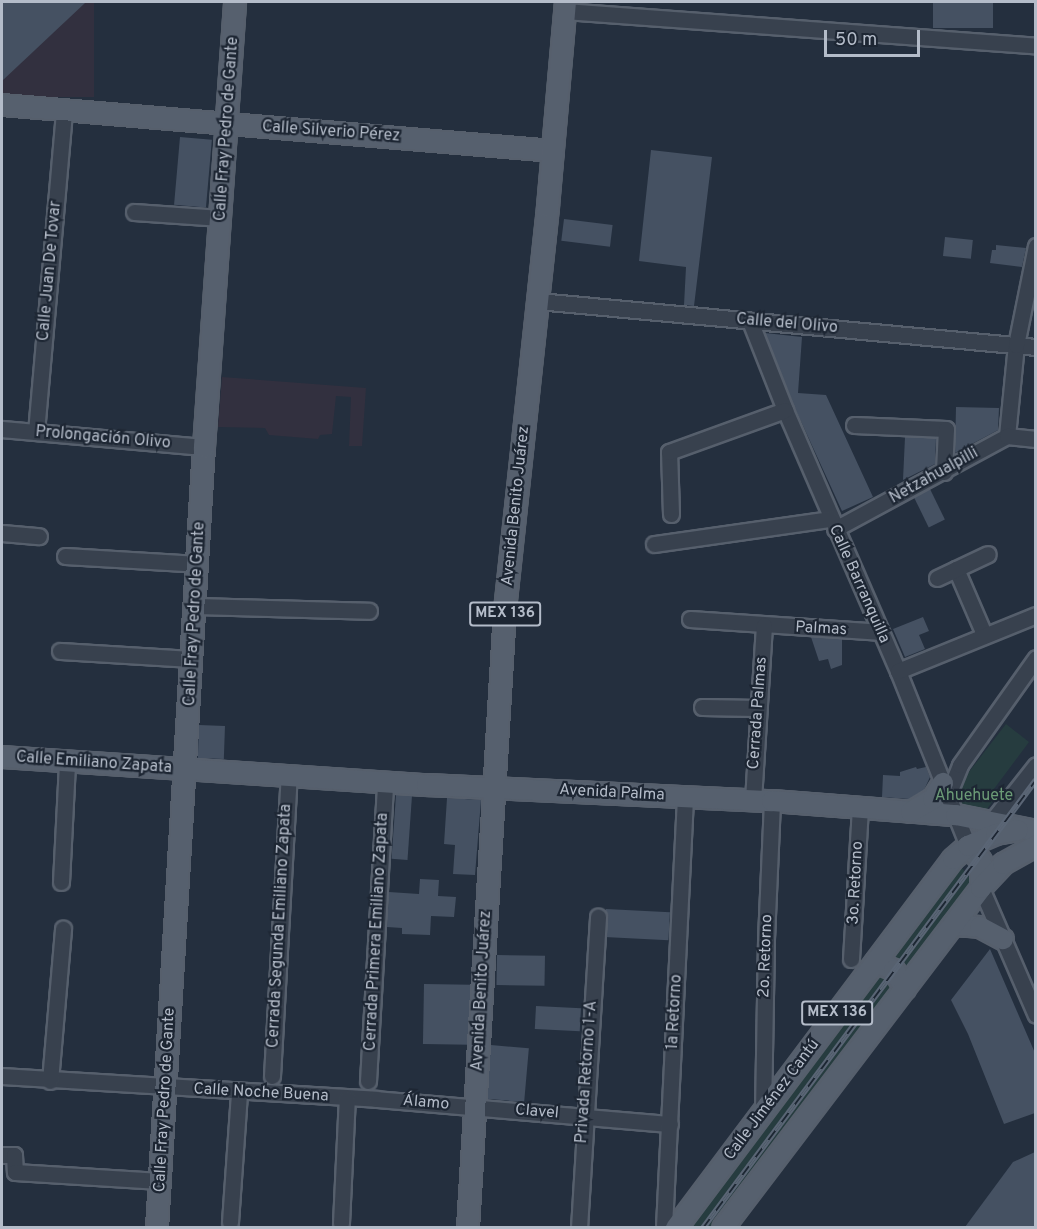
<!DOCTYPE html>
<html>
<head>
<meta charset="utf-8">
<style>
  body { margin:0 }
  #map { position:relative; width:1037px; height:1229px; overflow:hidden; background:#242f3e; font-family:Overpass,sans-serif }
  div>[style] { position:absolute }
  [style*='--x'] { left:calc(var(--x)*1px); top:calc(var(--y)*1px); width:calc(var(--w)*1px); rotate:calc(var(--a)*1deg) }
  .medical>* { inset:0; background:#32303f; transform-origin:0 0 }
  .green>* { inset:0; background:#263c3f }
  .building>* { inset:0; background:#455162; transform-origin:0 0 }
  .roads { filter:drop-shadow(2px 0 #565f6c) drop-shadow(-2px 0 #565f6c) drop-shadow(0 2px #565f6c) drop-shadow(0 -2px #565f6c) }
  .minor>* { height:15px; margin:-7.5px; padding:0 7.5px; transform-origin:7.5px; border-radius:7.5px; background:#38414e }
  .major>* { height:20px; margin:-10px; padding:0 10px; transform-origin:10px; border-radius:10px; background:#56606e }
  .rail>* { height:6px; margin-top:-3px; transform-origin:0; background:repeating-linear-gradient(90deg,#1d2633 0 11px,#5a6575 0 22px); box-sizing:border-box; border-block:2px solid #5a6575 }
  span { translate:-50% -50%; white-space:nowrap; text-align:center; line-height:1.15; -webkit-text-stroke:4.5px #1d2633; paint-order:stroke }
  .shield-label span { padding:2px 4px; background:#1d2633; border:2px solid; border-radius:4px; -webkit-text-stroke-width:0 }
  .shield-label { font-size:15px; color:#b4bcc9; font-weight:700 }
  .street-label { font-size:16px; color:#b4bcc9 }
  .park-label { font-size:16px; color:#6b9a76 }
  .frame { position:absolute; inset:0; border:3px solid #b4bcc9; pointer-events:none }
  .scale { position:absolute; left:824px; top:30px; width:96px; height:27px; box-sizing:border-box; border:3px solid #b4bcc9; border-top:0; padding-left:8px; font-size:18px; line-height:21px; white-space:nowrap; color:#b4bcc9; -webkit-text-stroke:4px #1d2633; paint-order:stroke }
</style>
</head>
<body>
<div id="map">
  <div class="medical">
    <i style="left:2px;top:2px;width:92px;height:95px"></i>
    <i style="clip-path:polygon(222px 377px,366px 388px,362px 446px,349px 446px,351px 397px,336px 396px,332px 434px,320px 435px,318px 439px,269px 435px,265px 428px,218px 427px)"></i>
  </div>
  <div class="green">
    <i style="clip-path:polygon(1006px 724px,1029px 742px,994px 789px,992px 802px,985px 812px,961px 810px,955px 800px,955px 790px)"></i>
    <i style="clip-path:polygon(961px 867px,975px 884px,716px 1227px,688px 1228px,789px 1091px)"></i>
  </div>
  <div class="building">
    <i style="clip-path:polygon(2px 2px,35px 2px,85px 3px,2px 81px)"></i>
    <i style="left:933px;top:2px;width:60px;height:26px"></i>
    <i style="left:180px;top:137px;width:32px;height:68px;rotate:5deg"></i>
    <i style="clip-path:polygon(651px 150px,712px 157px,694px 306px,684px 305px,686px 267px,639px 261px)"></i>
    <i style="left:564px;top:219px;width:49px;height:22px;rotate:7deg"></i>
    <i style="left:945px;top:237px;width:28px;height:19px;rotate:6deg"></i>
    <i style="clip-path:polygon(996px 245px,1026px 248px,1022px 267px,990px 263px,992px 250px,996px 250px)"></i>
    <i style="clip-path:polygon(765px 333px,802px 337px,798px 393px,826px 395px,873px 497px,842px 511px,794px 406px)"></i>
    <i style="clip-path:polygon(956px 407px,999px 408px,998px 430px,955px 453px)"></i>
    <i style="clip-path:polygon(905px 437px,936px 438px,935px 464px,903px 480px)"></i>
    <i style="left:930px;top:489px;width:34px;height:18px;rotate:64deg"></i>
    <i style="clip-path:polygon(923px 617px,929px 631px,919px 635px,925px 649px,905px 657px,893px 629px)"></i>
    <i style="clip-path:polygon(811px 637px,842px 639px,842px 665px,831px 669px,828px 659px,819px 661px)"></i>
    <i style="left:199px;top:725px;width:26px;height:33px;rotate:2deg"></i>
    <i style="clip-path:polygon(916px 767px,917px 769px,926px 767px,930px 777px,924px 790px,909px 799px,882px 797px,883px 775px,900px 776px,900px 772px)"></i>
    <i style="left:396px;top:795px;width:16px;height:64px;rotate:4deg"></i>
    <i style="clip-path:polygon(447px 798px,481px 800px,475px 875px,453px 874px,455px 845px,444px 844px)"></i>
    <i style="clip-path:polygon(420px 879px,439px 880px,438px 896px,456px 897px,454px 917px,431px 916px,430px 935px,402px 934px,402px 928px,387px 927px,389px 892px,419px 894px)"></i>
    <i style="left:606px;top:909px;width:64px;height:28px;rotate:3deg"></i>
    <i style="clip-path:polygon(990px 949px,1035px 1053px,1035px 1113px,1004px 1124px,968px 1034px,951px 1000px)"></i>
    <i style="left:497px;top:955px;width:48px;height:30px;rotate:1deg"></i>
    <i style="left:424px;top:984px;width:47px;height:60px;rotate:1deg"></i>
    <i style="left:536px;top:1006px;width:45px;height:23px;rotate:3deg"></i>
    <i style="left:491px;top:1045px;width:38px;height:54px;rotate:5deg"></i>
    <i style="clip-path:polygon(1035px 1152px,1035px 1227px,965px 1227px,1013px 1162px)"></i>
  </div>
  <div class="roads">
    <div class="minor">
      <i style="--x:565;--y:11;--w:472;--a:4.2"></i>
      <i style="--x:134;--y:212;--w:87;--a:3.9"></i>
      <i style="--x:538;--y:301;--w:500;--a:5.28"></i>
      <i style="--x:750;--y:321;--w:96;--a:68.5"></i>
      <i style="--x:785;--y:410;--w:284;--a:66.6"></i>
      <i style="--x:898;--y:671;--w:188;--a:68.2"></i>
      <i style="--x:854;--y:425;--w:92;--a:2.5"></i>
      <i style="--x:946;--y:429;--w:43;--a:92.7"></i>
      <i style="--x:2;--y:429;--w:203;--a:5.1"></i>
      <i style="--x:36;--y:432;--w:322;--a:-85"></i>
      <i style="--x:1007;--y:436;--w:91;--a:-84.4"></i>
      <i style="--x:1016;--y:345;--w:101;--a:-78.6"></i>
      <i style="--x:671;--y:514;--w:62;--a:-91.8"></i>
      <i style="--x:669;--y:452;--w:123;--a:-19.9"></i>
      <i style="--x:835;--y:529;--w:196;--a:-28.4"></i>
      <i style="--x:1007;--y:436;--w:29;--a:6"></i>
      <i style="--x:2;--y:533;--w:37;--a:5"></i>
      <i style="--x:654;--y:544;--w:178;--a:-8.1"></i>
      <i style="--x:65;--y:556;--w:133;--a:3.4"></i>
      <i style="--x:956;--y:569;--w:71;--a:66.7"></i>
      <i style="--x:937;--y:578;--w:56;--a:-25.2"></i>
      <i style="--x:195;--y:606;--w:174;--a:1.6"></i>
      <i style="--x:690;--y:619;--w:189;--a:3.9"></i>
      <i style="--x:60;--y:651;--w:132;--a:3.5"></i>
      <i style="--x:898;--y:671;--w:149;--a:-22.1"></i>
      <i style="--x:702;--y:707;--w:55;--a:1"></i>
      <i style="--x:948;--y:795;--w:32;--a:-68"></i>
      <i style="--x:960;--y:765;--w:131;--a:-54.6"></i>
      <i style="--x:753;--y:800;--w:175;--a:-86.4"></i>
      <i style="--x:992;--y:821;--w:71;--a:-51.8"></i>
      <i style="--x:61;--y:882;--w:120;--a:-87.1"></i>
      <i style="--x:981;--y:888;--w:138;--a:66.6"></i>
      <i style="--x:851;--y:959;--w:151;--a:-86.6"></i>
      <i style="--x:2;--y:1076;--w:375;--a:3.5"></i>
      <i style="--x:376;--y:1099;--w:295;--a:4.9"></i>
      <i style="--x:272;--y:1076;--w:300;--a:-86.8"></i>
      <i style="--x:50;--y:1081;--w:153;--a:-85.1"></i>
      <i style="--x:368;--y:1081;--w:299;--a:-86.7"></i>
      <i style="--x:763;--y:1112;--w:173;--a:-89"></i>
      <i style="--x:766;--y:939;--w:138;--a:-87.5"></i>
      <i style="--x:2;--y:1155;--w:12;--a:0"></i>
      <i style="--x:14;--y:1155;--w:17;--a:87"></i>
      <i style="--x:15;--y:1172;--w:145;--a:3.6"></i>
      <i style="--x:230;--y:1222;--w:130;--a:-86"></i>
      <i style="--x:341;--y:1223;--w:125;--a:-87.3"></i>
      <i style="--x:664;--y:1227;--w:431;--a:-87.2"></i>
      <i style="--x:579;--y:1228;--w:312;--a:-86.5"></i>
    </div>
    <div class="major">
      <i style="--x:2;--y:105;--w:553;--a:4.77"></i>
      <i style="--x:2;--y:757;--w:426;--a:3.8"></i>
      <i style="--x:427;--y:785;--w:345;--a:2.7"></i>
      <i style="--x:772;--y:801;--w:185;--a:4.4"></i>
      <i style="--x:956;--y:815;--w:82;--a:11.3"></i>
      <i style="--x:911;--y:812;--w:26;--a:-31"></i>
      <i style="--x:933;--y:799;--w:19;--a:-58"></i>
      <i style="--x:968;--y:846;--w:20;--a:49"></i>
      <i style="--x:981;--y:861;--w:27;--a:90"></i>
      <i style="--x:953;--y:925;--w:27;--a:4"></i>
      <i style="--x:980;--y:927;--w:26;--a:28"></i>
      <i style="--x:876;--y:962;--w:20;--a:24"></i>
      <i style="--x:894;--y:970;--w:22;--a:60"></i>
      <i style="--x:157;--y:1228;--w:782;--a:-86.56"></i>
      <i style="--x:204;--y:447;--w:446;--a:-86"></i>
      <i style="--x:468;--y:1228;--w:619;--a:-86.57"></i>
      <i style="--x:505;--y:610;--w:405;--a:-83.9"></i>
      <i style="--x:548;--y:207;--w:206;--a:-85"></i>
      <i style="--x:676;--y:1228;--w:461;--a:-53.1"></i>
      <i style="--x:953;--y:859;--w:20;--a:-41"></i>
      <i style="--x:968;--y:846;--w:30;--a:-23"></i>
      <i style="--x:996;--y:834;--w:22;--a:-10"></i>
      <i style="--x:723;--y:1228;--w:427;--a:-52.8"></i>
      <i style="--x:981;--y:888;--w:33;--a:-47"></i>
      <i style="--x:1003;--y:864;--w:38;--a:-29"></i>
    </div>
  </div>
  <div class="rail">
    <i style="--x:703;--y:1228;--w:558;--a:-53.38"></i>
  </div>
  <div class="shield-label">
    <span style="left:505px;top:614px">MEX 136</span>
    <span style="left:837px;top:1013px">MEX 136</span>
  </div>
  <div class="street-label">
    <span style="left:227px;top:129px;rotate:-86deg">Calle Fray Pedro de Gante</span>
    <span style="left:331px;top:132px;rotate:4deg">Calle Silverio Pérez</span>
    <span style="left:50px;top:271px;rotate:-85deg">Calle Juan De Tovar</span>
    <span style="left:787px;top:324px;rotate:5deg">Calle del Olivo</span>
    <span style="left:103px;top:438px;rotate:5deg">Prolongación Olivo</span>
    <span style="left:934px;top:476px;rotate:-29deg">Netzahualpilli</span>
    <span style="left:516px;top:506px;rotate:-84deg">Avenida Benito Juárez</span>
    <span style="left:859px;top:584px;rotate:66deg">Calle Barranquilla</span>
    <span style="left:195px;top:614px;rotate:-87deg">Calle Fray Pedro de Gante</span>
    <span style="left:821px;top:629px;rotate:3deg">Palmas</span>
    <span style="left:758px;top:713px;rotate:-86deg">Cerrada Palmas</span>
    <span style="left:94px;top:763px;rotate:4deg">Calle Emiliano Zapata</span>
    <span style="left:612px;top:793px;rotate:3deg">Avenida Palma</span>
    <span style="left:856px;top:883px;rotate:-87deg">3o. Retorno</span>
    <span style="left:280px;top:926px;rotate:-87deg">Cerrada Segunda Emiliano Zapata</span>
    <span style="left:377px;top:932px;rotate:-87deg">Cerrada Primera Emiliano Zapata</span>
    <span style="left:766px;top:956px;rotate:-88deg">2o. Retorno</span>
    <span style="left:482px;top:991px;rotate:-87deg">Avenida Benito Juárez</span>
    <span style="left:675px;top:1012px;rotate:-87deg">1a Retorno</span>
    <span style="left:587px;top:1072px;rotate:-86deg">Privada Retorno 1-A</span>
    <span style="left:261px;top:1093px;rotate:3deg">Calle Noche Buena</span>
    <span style="left:165px;top:1100px;rotate:-87deg">Calle Fray Pedro de Gante</span>
    <span style="left:772px;top:1100px;rotate:-53deg">Calle Jiménez Cantú</span>
    <span style="left:426px;top:1103px;rotate:5deg">Álamo</span>
    <span style="left:537px;top:1112px;rotate:5deg">Clavel</span>
  </div>
  <div class="park-label">
    <span style="left:974px;top:796px">Ahuehuete</span>
  </div>
  <div class="frame"></div>
  <div class="scale">50 m</div>
</div>
</body>
</html>
